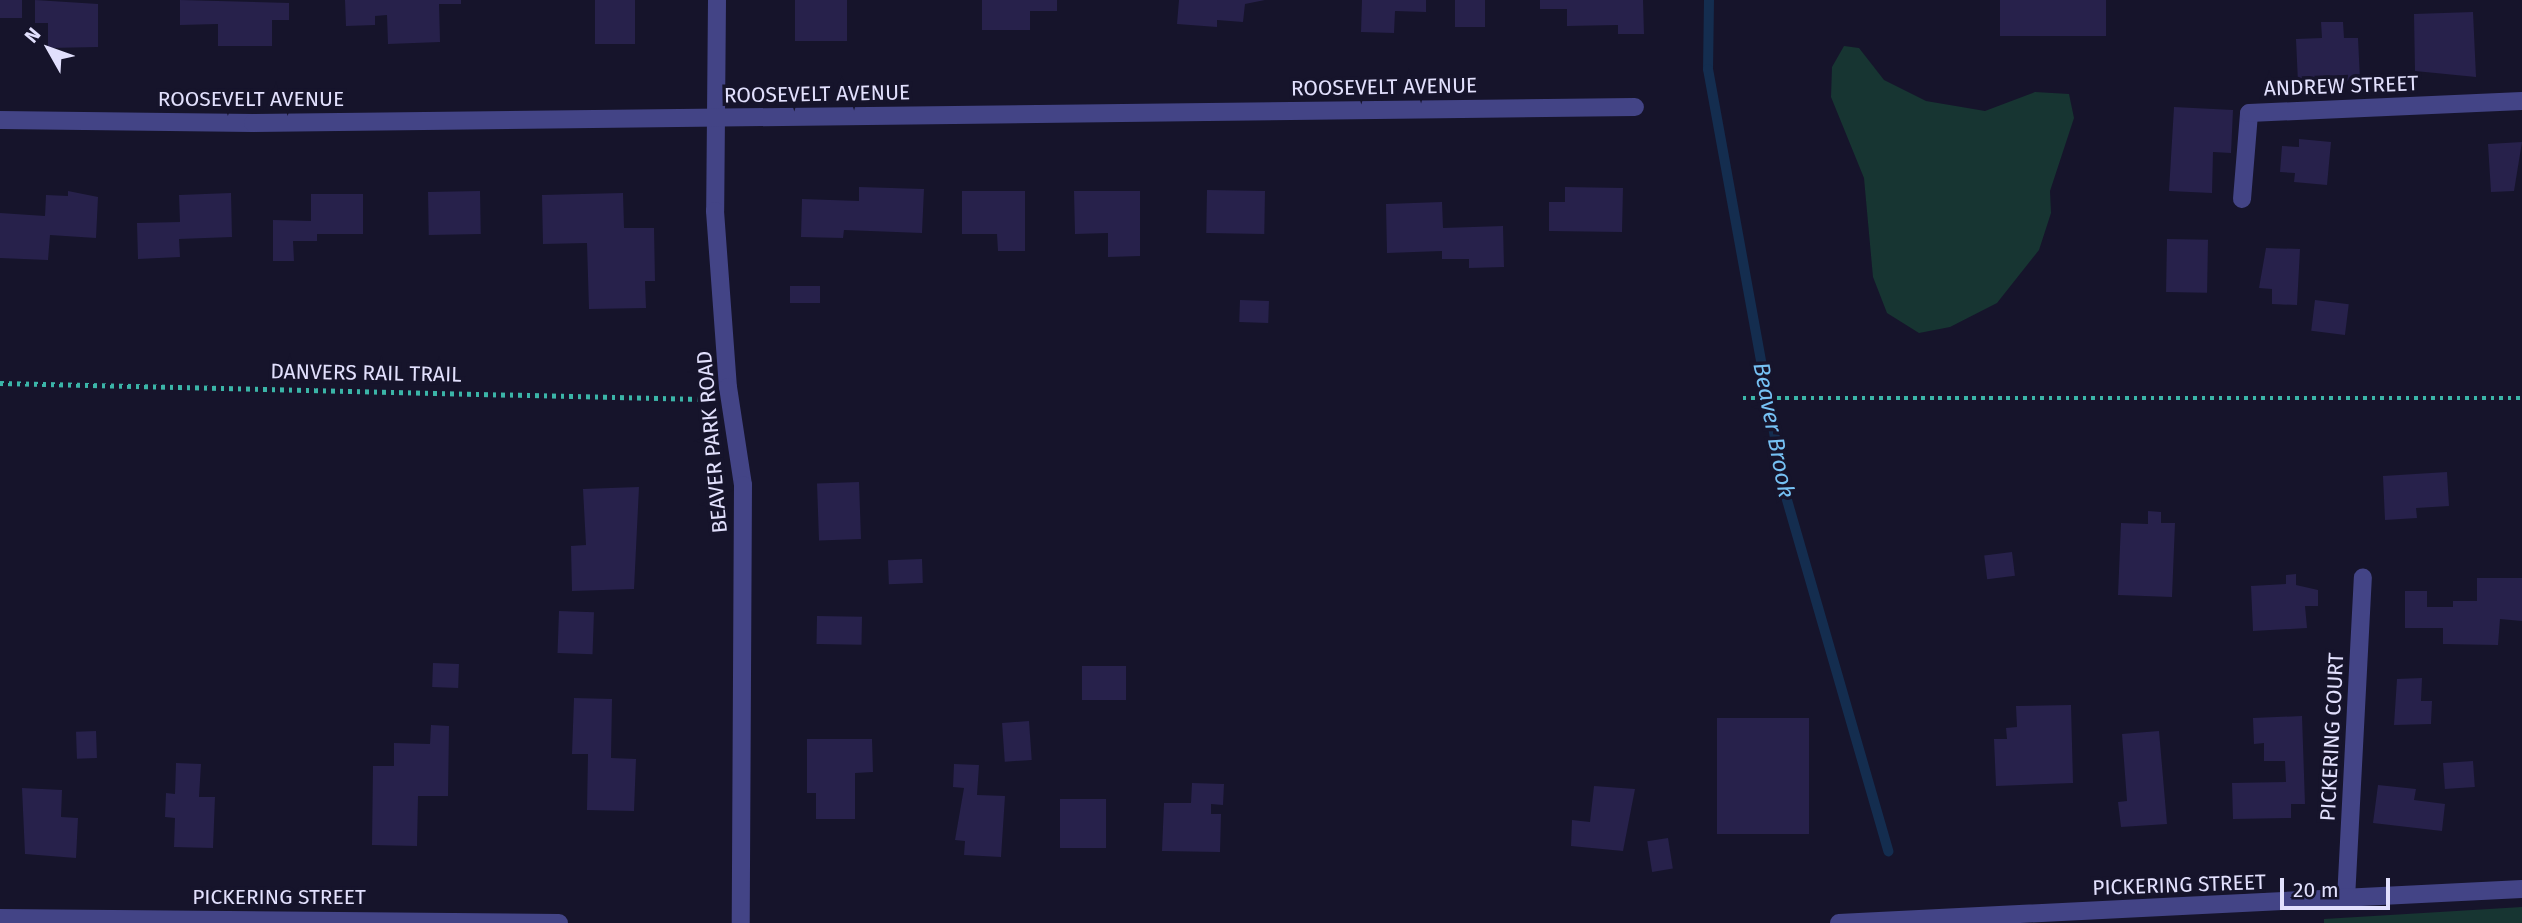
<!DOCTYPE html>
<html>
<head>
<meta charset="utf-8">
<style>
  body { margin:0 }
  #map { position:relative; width:2522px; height:923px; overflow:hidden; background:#16142b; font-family:"Fira Sans",sans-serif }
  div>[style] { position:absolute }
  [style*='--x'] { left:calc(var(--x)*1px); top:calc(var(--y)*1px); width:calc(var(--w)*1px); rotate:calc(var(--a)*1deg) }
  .green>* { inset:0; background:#173532 }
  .stream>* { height:10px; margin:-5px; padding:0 5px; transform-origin:5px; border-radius:5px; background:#142d4f }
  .building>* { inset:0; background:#27214b; transform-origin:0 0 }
  .path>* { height:4.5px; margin-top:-2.25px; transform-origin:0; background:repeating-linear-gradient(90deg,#3bb5a8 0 3.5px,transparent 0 8.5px) }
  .minor>* { height:18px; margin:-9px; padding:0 9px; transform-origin:9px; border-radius:9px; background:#434486 }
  span { translate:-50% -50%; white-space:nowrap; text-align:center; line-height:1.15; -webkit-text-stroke:7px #16142b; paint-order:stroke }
  .street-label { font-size:21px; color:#e2e0fd }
  .water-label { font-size:23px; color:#76c1f4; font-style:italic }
  .north { position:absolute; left:14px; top:14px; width:70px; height:70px; -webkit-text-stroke:5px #16142b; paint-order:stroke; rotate:310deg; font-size:19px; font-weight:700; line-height:28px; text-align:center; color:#e2e0fd }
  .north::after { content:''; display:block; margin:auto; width:24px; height:32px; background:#e2e0fd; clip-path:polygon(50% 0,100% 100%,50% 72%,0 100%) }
  .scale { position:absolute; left:2280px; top:878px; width:110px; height:32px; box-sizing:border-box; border:4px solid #e2e0fd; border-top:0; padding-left:9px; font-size:21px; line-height:24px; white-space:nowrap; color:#e2e0fd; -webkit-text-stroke:5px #16142b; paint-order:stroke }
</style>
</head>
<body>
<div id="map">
  <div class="green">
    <i style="clip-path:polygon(1844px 46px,1859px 48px,1884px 80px,1926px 101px,1985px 111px,2035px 92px,2069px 94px,2074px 118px,2050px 191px,2051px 213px,2039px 250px,1997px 303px,1950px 327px,1919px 333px,1887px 313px,1873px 277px,1864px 178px,1831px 97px,1832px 67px)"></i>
    <i style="clip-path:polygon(2522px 907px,2522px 923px,2324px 923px,2324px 919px)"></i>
  </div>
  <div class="stream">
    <i style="--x:1709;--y:0;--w:69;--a:90.8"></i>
    <i style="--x:1708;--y:69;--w:431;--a:79.7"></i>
    <i style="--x:1785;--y:493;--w:373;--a:73.9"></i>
  </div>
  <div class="building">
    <i style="left:0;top:0;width:22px;height:18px"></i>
    <i style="clip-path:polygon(35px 0,98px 4px,98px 47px,48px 48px,48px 23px,35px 23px)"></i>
    <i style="clip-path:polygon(180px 0,289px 3px,289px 20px,272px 20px,272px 46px,218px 46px,218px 24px,180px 25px)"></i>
    <i style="clip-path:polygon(345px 0,461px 0,461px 4px,439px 4px,440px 42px,388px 44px,387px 15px,375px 16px,375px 25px,346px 26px)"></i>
    <i style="left:595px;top:0;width:40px;height:44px"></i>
    <i style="left:795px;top:0;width:52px;height:41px"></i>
    <i style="clip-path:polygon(982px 0,1057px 0,1057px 11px,1030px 11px,1030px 30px,982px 30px)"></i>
    <i style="clip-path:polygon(1179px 0,1265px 0,1245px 4px,1243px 22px,1217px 20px,1217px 27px,1177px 24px)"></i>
    <i style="clip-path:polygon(1362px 0,1426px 0,1426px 12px,1395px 11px,1394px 33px,1361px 32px)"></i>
    <i style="left:1455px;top:0;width:30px;height:27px"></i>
    <i style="clip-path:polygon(1540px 0,1643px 0,1644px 34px,1618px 34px,1618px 25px,1567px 26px,1567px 9px,1540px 9px)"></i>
    <i style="left:2000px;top:0;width:106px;height:36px"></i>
    <i style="clip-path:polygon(2473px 12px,2476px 77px,2415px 71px,2414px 14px)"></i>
    <i style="clip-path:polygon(2321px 22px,2343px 22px,2344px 38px,2358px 38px,2360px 80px,2298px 83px,2296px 39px,2322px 38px)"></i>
    <i style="clip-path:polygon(2174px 107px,2233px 110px,2231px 153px,2213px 152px,2212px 193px,2169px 191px)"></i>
    <i style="clip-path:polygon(2299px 139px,2331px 142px,2327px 185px,2294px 182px,2295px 173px,2280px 172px,2282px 146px,2299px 147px)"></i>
    <i style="clip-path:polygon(2522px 142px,2514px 191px,2491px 192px,2488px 144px)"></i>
    <i style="clip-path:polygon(859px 187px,924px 189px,922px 233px,844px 230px,843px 238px,801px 237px,802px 199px,859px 201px)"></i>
    <i style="clip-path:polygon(1565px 187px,1623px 188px,1622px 232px,1549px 231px,1549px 202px,1565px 202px)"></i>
    <i style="left:1207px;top:190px;width:58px;height:43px;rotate:1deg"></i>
    <i style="clip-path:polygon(68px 191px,98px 197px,96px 238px,50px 235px,48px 260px,0 258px,0 213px,45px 216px,46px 195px,68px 196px)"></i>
    <i style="left:480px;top:191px;width:43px;height:52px;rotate:89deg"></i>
    <i style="clip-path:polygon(962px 191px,1025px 191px,1025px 251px,998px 251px,997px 234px,962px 234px)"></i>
    <i style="clip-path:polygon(1074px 191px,1140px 191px,1140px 256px,1108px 257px,1108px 233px,1075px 234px)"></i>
    <i style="clip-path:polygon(231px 193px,232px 237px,179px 239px,180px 257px,138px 259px,137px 223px,180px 222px,179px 195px)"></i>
    <i style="clip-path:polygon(623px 193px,624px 228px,654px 228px,655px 281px,645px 281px,646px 308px,589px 309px,587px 243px,543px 244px,542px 195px)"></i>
    <i style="clip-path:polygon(311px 194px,363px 194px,363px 234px,317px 234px,317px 241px,293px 241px,294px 261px,273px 261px,273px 220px,311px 221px)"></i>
    <i style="clip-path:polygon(1442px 202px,1443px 228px,1503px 226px,1504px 267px,1469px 268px,1469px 259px,1442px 259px,1442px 251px,1387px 253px,1386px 204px)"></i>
    <i style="left:2167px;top:239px;width:41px;height:53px;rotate:1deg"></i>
    <i style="clip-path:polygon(2266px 248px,2300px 249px,2297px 305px,2272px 304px,2272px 289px,2259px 288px)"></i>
    <i style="left:790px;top:286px;width:30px;height:17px"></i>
    <i style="left:1240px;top:300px;width:29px;height:22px;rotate:2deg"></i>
    <i style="left:2315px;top:300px;width:34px;height:31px;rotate:7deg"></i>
    <i style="clip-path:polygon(2447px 472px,2449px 506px,2416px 508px,2417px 518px,2385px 520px,2383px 476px)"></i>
    <i style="left:859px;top:482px;width:57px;height:42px;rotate:88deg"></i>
    <i style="clip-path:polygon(639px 487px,634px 589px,572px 591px,571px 546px,586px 545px,583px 489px)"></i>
    <i style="clip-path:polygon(2148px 511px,2161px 512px,2161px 523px,2175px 523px,2172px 597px,2118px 595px,2121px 523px,2148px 524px)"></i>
    <i style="left:2012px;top:552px;width:24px;height:28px;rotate:83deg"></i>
    <i style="left:922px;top:559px;width:24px;height:34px;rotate:88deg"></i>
    <i style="clip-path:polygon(2296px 574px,2296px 585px,2318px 590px,2318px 606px,2305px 606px,2307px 628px,2253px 631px,2251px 586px,2286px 584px,2286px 575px)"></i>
    <i style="clip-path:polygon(2477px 578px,2522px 578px,2522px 621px,2500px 619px,2498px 645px,2443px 644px,2443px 628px,2405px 628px,2405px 591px,2427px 591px,2427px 607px,2453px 607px,2453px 601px,2477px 601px)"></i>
    <i style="left:559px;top:611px;width:35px;height:42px;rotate:2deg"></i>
    <i style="left:817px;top:616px;width:45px;height:28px;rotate:1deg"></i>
    <i style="left:433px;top:663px;width:26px;height:24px;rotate:2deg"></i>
    <i style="left:1082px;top:666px;width:44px;height:34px"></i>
    <i style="clip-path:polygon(2422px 678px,2421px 701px,2432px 701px,2431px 724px,2394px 725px,2397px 679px)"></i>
    <i style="clip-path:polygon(574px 698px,612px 699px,611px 758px,636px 759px,634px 811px,587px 810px,588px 754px,572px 754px)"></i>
    <i style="clip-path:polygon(2071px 705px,2073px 783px,1996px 786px,1994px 739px,2007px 739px,2006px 728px,2017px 727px,2016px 706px)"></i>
    <i style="clip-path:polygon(2302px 716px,2305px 804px,2291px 804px,2291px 818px,2233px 819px,2232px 783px,2286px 782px,2285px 761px,2264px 761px,2264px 743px,2254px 744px,2253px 718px)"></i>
    <i style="left:1717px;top:718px;width:92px;height:116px"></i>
    <i style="left:1029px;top:721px;width:39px;height:27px;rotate:86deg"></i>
    <i style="clip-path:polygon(431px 725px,449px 726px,448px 796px,418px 796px,417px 846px,372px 845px,373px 766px,394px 766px,394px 743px,430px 744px)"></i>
    <i style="left:96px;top:731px;width:27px;height:20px;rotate:88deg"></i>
    <i style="clip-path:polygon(2159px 731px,2167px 824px,2121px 827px,2118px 802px,2127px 801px,2122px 734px)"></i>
    <i style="clip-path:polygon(807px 739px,872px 739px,873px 772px,855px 773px,855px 819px,816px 819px,816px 793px,807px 793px)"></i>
    <i style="left:2473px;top:761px;width:26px;height:30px;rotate:86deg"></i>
    <i style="clip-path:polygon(176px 763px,201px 764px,199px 797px,215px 797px,213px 848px,174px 847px,175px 818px,165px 817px,166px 793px,175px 794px)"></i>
    <i style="clip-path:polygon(954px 764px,979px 765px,977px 795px,1005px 796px,1001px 857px,964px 855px,965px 841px,955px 840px,964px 788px,953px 787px)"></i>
    <i style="clip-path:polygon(1192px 783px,1224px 784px,1223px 805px,1211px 804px,1211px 814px,1221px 814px,1220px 852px,1162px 851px,1164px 803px,1191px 803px)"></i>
    <i style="clip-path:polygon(2378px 785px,2416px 789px,2414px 800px,2445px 804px,2442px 831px,2373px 823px)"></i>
    <i style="clip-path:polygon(1594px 786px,1635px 789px,1623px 851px,1571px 846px,1572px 820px,1590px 822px)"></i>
    <i style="clip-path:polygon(22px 788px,62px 790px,61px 817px,78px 818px,76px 858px,25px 854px)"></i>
    <i style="left:1060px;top:799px;width:46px;height:49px"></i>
    <i style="left:1668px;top:838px;width:31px;height:21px;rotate:81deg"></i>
  </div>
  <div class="path">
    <i style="--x:0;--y:383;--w:702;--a:1.31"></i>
    <i style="--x:1743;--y:398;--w:779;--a:0"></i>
  </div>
  <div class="minor">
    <i style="--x:717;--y:0;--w:211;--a:90.5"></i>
    <i style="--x:715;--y:211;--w:176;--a:85.8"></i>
    <i style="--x:728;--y:387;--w:99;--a:81.3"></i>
    <i style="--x:743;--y:485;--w:438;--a:90.3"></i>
    <i style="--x:0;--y:120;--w:253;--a:0.7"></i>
    <i style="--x:253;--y:123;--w:1382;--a:-0.66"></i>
    <i style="--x:2242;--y:199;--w:86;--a:-85.3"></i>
    <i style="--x:2249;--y:113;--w:273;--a:-2.5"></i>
    <i style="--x:2346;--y:899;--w:322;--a:-87"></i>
    <i style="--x:0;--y:918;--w:559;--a:0.51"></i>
    <i style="--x:1839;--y:923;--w:684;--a:-2.85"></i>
  </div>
  <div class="street-label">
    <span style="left:2341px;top:86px;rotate:-2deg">ANDREW STREET</span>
    <span style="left:1384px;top:87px;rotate:-1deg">ROOSEVELT AVENUE</span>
    <span style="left:817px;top:94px;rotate:-1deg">ROOSEVELT AVENUE</span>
    <span style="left:251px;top:99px">ROOSEVELT AVENUE</span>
    <span style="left:366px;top:373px;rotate:1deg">DANVERS RAIL TRAIL</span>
    <span style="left:712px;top:442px;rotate:-95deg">BEAVER PARK ROAD</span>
    <span style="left:2332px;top:737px;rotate:-87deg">PICKERING COURT</span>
    <span style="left:2179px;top:885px;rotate:-2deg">PICKERING STREET</span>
    <span style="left:279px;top:897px">PICKERING STREET</span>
  </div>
  <div class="water-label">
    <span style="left:1774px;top:430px;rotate:79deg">Beaver Brook</span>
  </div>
  <div class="north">N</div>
  <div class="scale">20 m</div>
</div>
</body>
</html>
